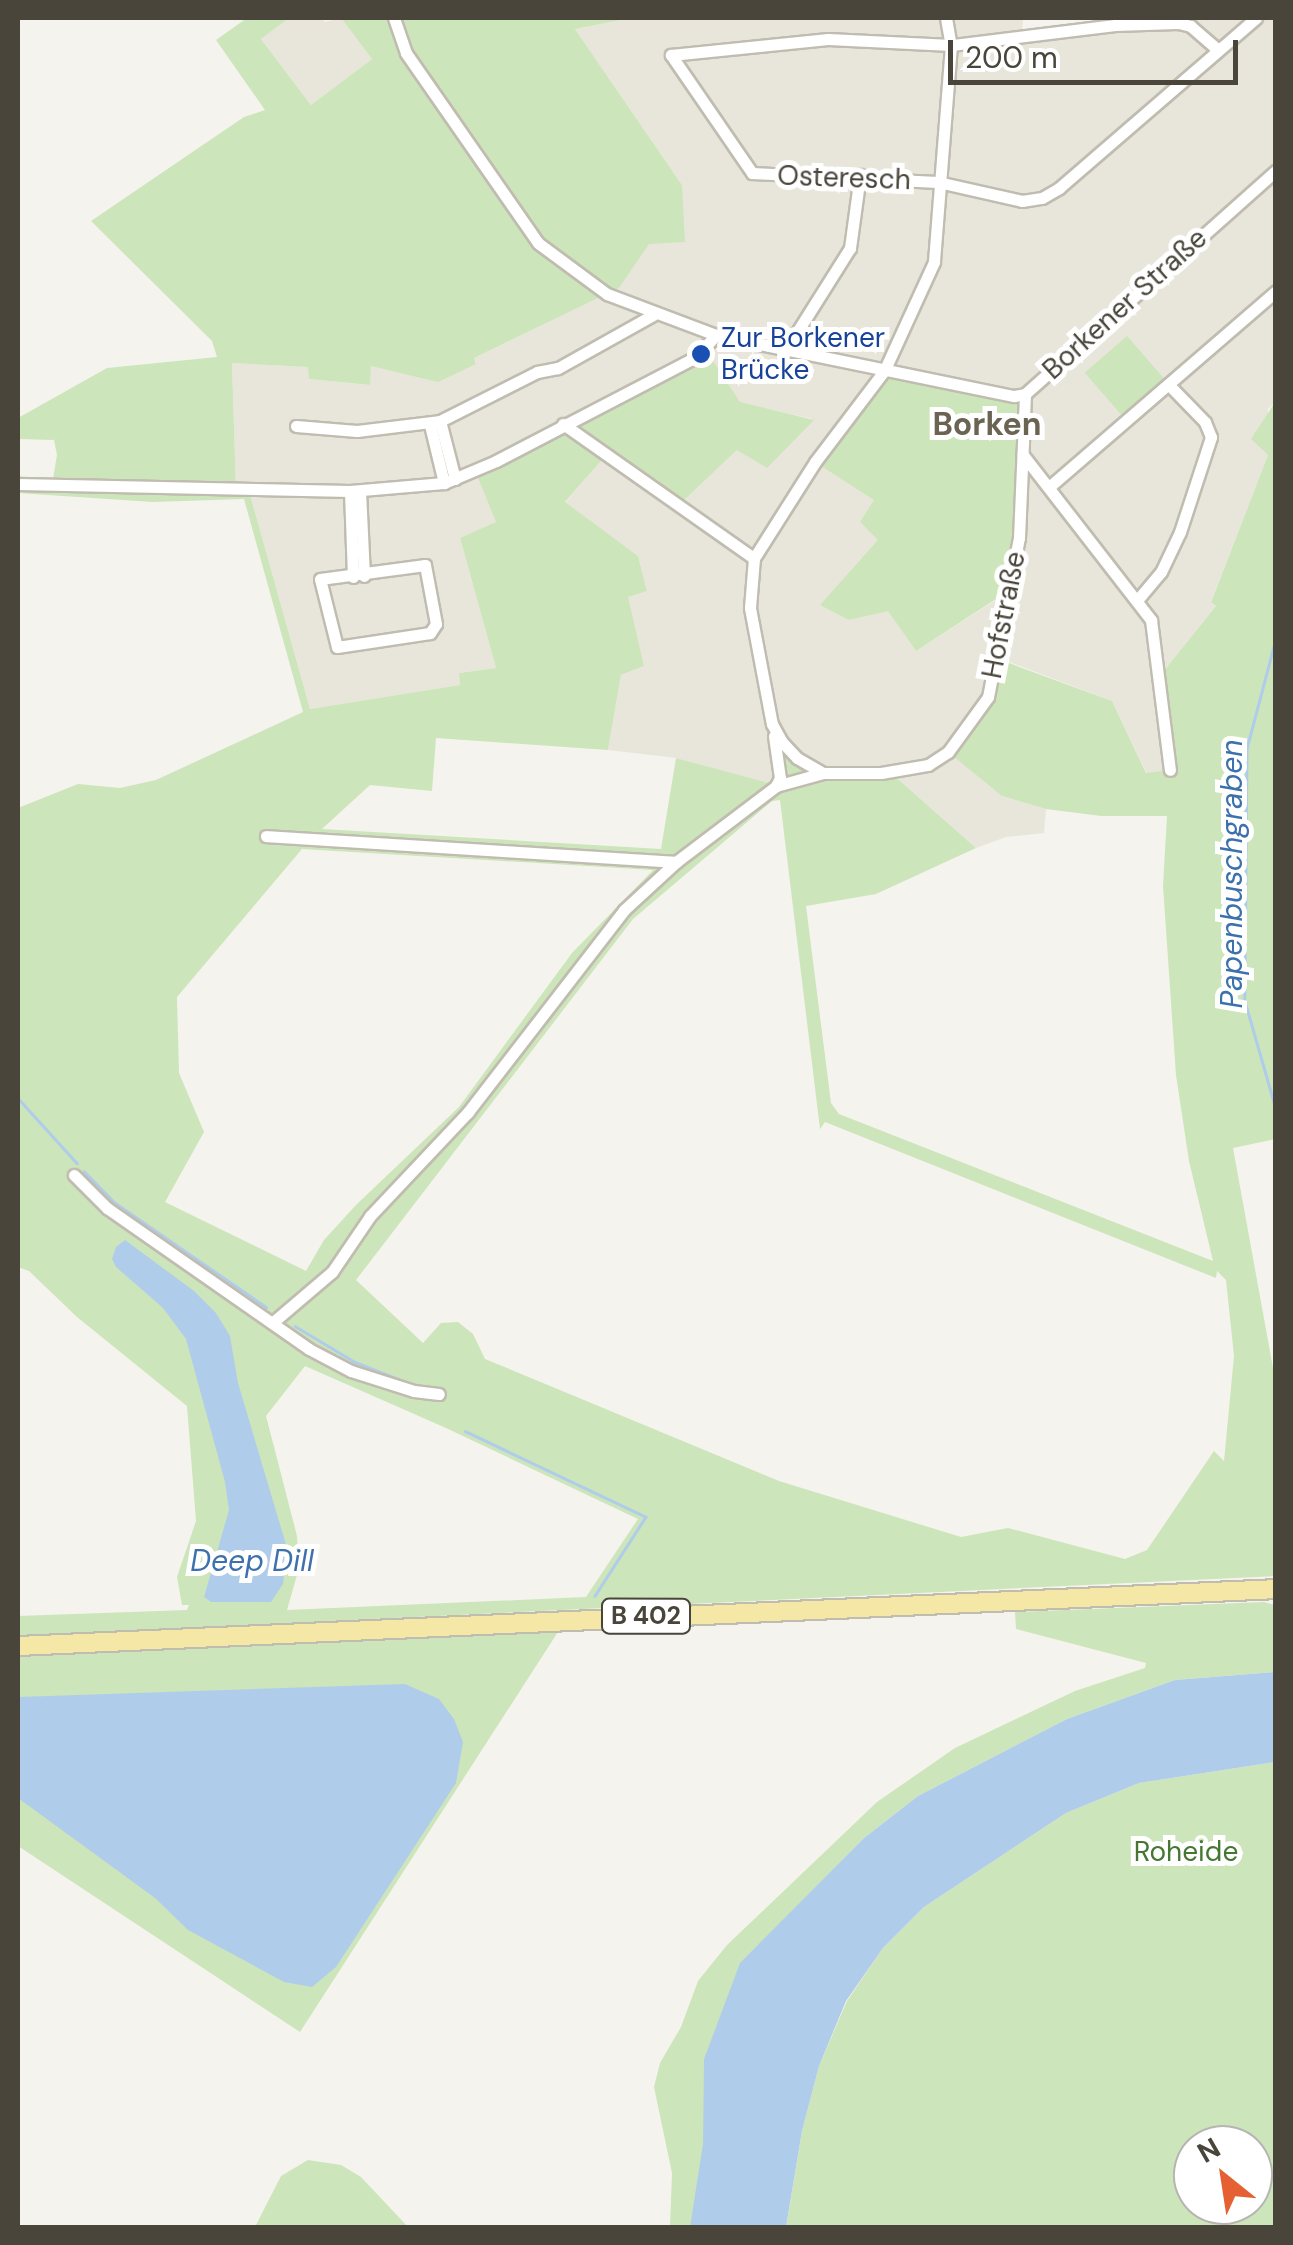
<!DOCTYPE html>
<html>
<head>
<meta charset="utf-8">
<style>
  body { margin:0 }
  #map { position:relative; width:1293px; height:2245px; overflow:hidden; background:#f5f3ed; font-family:"DM Sans",sans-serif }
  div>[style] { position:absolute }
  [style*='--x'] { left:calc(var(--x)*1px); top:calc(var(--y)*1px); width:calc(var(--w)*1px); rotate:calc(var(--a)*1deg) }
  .residential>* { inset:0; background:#e8e6db }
  .green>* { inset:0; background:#cde5ba; transform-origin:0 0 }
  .water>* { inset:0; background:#b0cceb }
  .stream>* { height:2.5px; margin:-1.25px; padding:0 1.25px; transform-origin:1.25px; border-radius:1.25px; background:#b0cceb }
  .roads { filter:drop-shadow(2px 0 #c0bcb0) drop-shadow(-2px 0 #c0bcb0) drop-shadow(0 2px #c0bcb0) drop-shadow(0 -2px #c0bcb0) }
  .street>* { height:11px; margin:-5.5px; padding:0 5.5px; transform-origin:5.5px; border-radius:5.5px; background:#fff }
  .primary>* { height:18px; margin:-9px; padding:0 9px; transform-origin:9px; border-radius:9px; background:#f5e7a6 }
  .dots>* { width:28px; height:28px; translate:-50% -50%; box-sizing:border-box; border:5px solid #fff; border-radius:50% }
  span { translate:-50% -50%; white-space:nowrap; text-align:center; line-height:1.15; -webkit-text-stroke:10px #fff; paint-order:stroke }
  .shield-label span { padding:2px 8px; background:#fff; border:2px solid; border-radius:8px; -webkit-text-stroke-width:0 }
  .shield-label { font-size:25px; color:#49453b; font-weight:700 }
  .street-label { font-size:28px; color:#49453b }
  .transit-label { font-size:28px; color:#164399 }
  .left { translate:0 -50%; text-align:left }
  .park-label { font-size:28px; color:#457632 }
  .water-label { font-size:30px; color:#3d71ac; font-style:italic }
  .quarter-label { font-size:32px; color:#6b6453; font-weight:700 }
  .frame { position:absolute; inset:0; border:20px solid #49453b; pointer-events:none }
  .north { position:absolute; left:1173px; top:2125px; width:100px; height:100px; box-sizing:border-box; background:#fff; border:2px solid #b6b5b1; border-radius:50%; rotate:330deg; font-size:28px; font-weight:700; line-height:40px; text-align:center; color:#49453b }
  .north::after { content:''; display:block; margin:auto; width:35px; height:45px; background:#e56133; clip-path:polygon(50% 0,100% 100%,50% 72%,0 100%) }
  .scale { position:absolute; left:948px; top:40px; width:290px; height:45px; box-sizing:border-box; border:5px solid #49453b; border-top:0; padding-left:12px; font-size:30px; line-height:35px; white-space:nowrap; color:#49453b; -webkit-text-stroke:8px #fff; paint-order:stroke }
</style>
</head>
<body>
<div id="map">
  <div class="residential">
    <i style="clip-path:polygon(289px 18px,321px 18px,325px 22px,341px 18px,372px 59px,311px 105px,261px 39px)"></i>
    <i style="clip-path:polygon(evenodd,631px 18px,1023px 18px,1022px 34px,1114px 25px,1116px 18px,1275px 18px,1275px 402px,1268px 409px,1268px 455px,1211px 601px,1216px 606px,1158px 678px,1170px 770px,1147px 774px,1112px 701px,999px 658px,1002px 796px,1046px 809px,1044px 833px,1006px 837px,976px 848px,899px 780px,881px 773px,776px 786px,676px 758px,608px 750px,621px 675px,644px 666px,627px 596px,647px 591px,638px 556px,565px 503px,605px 455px,679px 505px,737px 450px,813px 419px,740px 403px,706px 350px,497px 523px,460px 538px,496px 668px,459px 673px,461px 685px,310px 709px,249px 491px,236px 491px,232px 363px,309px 367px,309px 379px,369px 385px,370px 366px,476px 363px,474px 358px,619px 288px,682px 185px,575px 29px,631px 18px,875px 500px,1010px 591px,916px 651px,888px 610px,849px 620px,879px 540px,860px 522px,875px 500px)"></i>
  </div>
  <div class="green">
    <i style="clip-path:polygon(evenodd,247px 18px,289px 18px,261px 39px,311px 105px,372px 59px,341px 18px,631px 18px,575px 29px,682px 185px,685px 242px,649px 244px,619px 288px,474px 358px,476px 364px,438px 382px,371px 366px,370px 385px,309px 379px,308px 367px,232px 363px,236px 490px,249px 491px,310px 709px,460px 685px,459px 673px,496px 668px,460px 538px,496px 522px,475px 470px,706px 350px,740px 402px,814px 420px,767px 468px,737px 450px,679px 505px,605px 456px,565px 502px,638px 556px,647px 591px,628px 597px,644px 666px,621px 675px,608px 750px,436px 738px,432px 791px,370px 785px,322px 829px,661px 849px,676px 758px,776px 785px,782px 743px,823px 773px,881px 773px,899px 780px,976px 848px,876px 894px,806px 906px,831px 1103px,839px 1114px,1213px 1261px,1189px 1161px,1176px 1075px,1163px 886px,1167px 816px,1101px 816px,1046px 809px,1002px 796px,948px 752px,972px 724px,998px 659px,1112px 701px,1146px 773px,1170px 770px,1158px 678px,1216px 606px,1211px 602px,1268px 455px,1251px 439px,1275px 402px,1275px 1139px,1233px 1148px,1275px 1379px,1275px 1576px,18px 1636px,18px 1616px,187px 1610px,189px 1605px,182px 1605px,177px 1577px,196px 1521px,187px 1406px,77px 1317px,29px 1271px,18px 1267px,18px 808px,78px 784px,120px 788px,156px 780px,303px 712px,244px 499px,153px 502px,18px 493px,18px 476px,53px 479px,57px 455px,54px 440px,18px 439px,18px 418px,107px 368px,217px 357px,212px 341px,91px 221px,244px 117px,265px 110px,216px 40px,247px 18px,780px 800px,820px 1129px,825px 1122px,1216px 1278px,1217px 1271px,1226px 1280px,1234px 1356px,1224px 1461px,1214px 1451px,1147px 1550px,1125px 1559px,1008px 1528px,961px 1537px,779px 1481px,485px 1359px,473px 1334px,458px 1322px,441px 1323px,423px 1343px,356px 1280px,633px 919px,772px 801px,780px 800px,247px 18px,302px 849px,653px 870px,572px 953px,459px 1107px,356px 1205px,324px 1240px,306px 1271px,165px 1202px,204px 1132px,179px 1073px,177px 997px,302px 849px,247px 18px,305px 1366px,446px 1428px,638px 1519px,586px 1597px,287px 1610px,299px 1568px,297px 1536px,266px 1416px,305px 1366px)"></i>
    <i style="left:1127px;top:336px;width:57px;height:56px;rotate:49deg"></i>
    <i style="clip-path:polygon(884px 371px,1025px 394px,1010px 590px,916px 651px,888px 611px,849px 620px,820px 605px,878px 540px,860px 522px,874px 500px,815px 462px)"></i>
    <i style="clip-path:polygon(1264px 1602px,1275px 1605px,1275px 1672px,1175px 1680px,1067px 1719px,918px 1796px,864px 1838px,741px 1963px,690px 2227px,670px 2227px,672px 2173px,654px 2087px,660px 2063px,681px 2027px,698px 1981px,727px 1945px,877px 1802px,955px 1748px,1075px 1691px,1145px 1668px,1146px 1663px,1016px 1629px,1015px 1612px)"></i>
    <i style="clip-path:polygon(565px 1621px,300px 2032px,18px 1846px,18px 1645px)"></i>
    <i style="clip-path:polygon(evenodd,1275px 1762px,1275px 2227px,786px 2228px,802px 2131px,819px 2066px,847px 2001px,883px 1948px,924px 1907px,1066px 1813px,1139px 1783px,1275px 1762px,1193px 2145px,1253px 2145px,1253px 2205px,1193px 2205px,1193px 2145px)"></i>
    <i style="clip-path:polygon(308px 2160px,341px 2165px,361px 2177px,408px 2227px,255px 2227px,281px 2176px)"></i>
  </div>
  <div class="water">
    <i style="clip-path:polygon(125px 1240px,194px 1291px,216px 1313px,230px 1336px,238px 1383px,287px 1548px,283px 1584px,271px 1602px,211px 1602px,204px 1597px,229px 1510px,225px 1482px,186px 1339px,163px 1308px,116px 1267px,112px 1259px,116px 1247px)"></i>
    <i style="clip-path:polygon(1275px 1672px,1275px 1762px,1139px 1783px,1066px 1813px,924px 1907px,883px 1948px,846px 2001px,819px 2066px,802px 2131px,786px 2227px,690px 2227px,703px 2144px,704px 2059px,740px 1963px,864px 1838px,918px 1796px,1067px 1719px,1175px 1680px)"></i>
    <i style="clip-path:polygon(405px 1684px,439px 1699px,454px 1719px,463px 1742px,456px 1783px,336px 1967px,312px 1987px,284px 1982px,188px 1930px,155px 1898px,18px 1798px,18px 1697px)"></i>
  </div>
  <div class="stream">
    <i style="--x:1276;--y:639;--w:114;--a:104.8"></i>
    <i style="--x:1247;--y:749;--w:252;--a:90.5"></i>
    <i style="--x:1245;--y:1001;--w:112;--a:74"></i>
    <i style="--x:18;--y:1098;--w:88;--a:47.8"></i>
    <i style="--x:84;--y:1171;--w:43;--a:45.9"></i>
    <i style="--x:114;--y:1202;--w:185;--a:34.6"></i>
    <i style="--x:295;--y:1326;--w:70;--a:31"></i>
    <i style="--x:355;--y:1362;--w:49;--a:21.4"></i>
    <i style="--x:465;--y:1431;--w:200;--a:25.4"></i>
    <i style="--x:646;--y:1517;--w:94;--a:122.8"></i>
  </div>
  <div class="roads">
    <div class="street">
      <i style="--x:394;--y:18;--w:37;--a:71"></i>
      <i style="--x:406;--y:53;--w:231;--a:55.2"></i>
      <i style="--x:538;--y:243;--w:86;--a:36.5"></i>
      <i style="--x:607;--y:294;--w:116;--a:20.6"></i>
      <i style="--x:716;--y:335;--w:304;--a:11.6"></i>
      <i style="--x:1014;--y:396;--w:11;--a:-10"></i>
      <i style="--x:1025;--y:394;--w:336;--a:-41.7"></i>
      <i style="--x:946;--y:18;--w:27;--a:80"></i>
      <i style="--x:951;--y:45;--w:218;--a:94.5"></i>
      <i style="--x:934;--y:262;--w:120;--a:114.6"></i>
      <i style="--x:884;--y:371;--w:114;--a:127.2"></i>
      <i style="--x:815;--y:462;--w:114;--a:122.4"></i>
      <i style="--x:754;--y:558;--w:50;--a:94.6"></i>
      <i style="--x:750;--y:608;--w:118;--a:79.3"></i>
      <i style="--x:772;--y:724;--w:21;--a:61"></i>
      <i style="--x:782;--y:742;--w:22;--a:47"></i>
      <i style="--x:797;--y:758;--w:30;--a:30"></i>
      <i style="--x:823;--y:773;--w:58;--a:0"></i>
      <i style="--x:881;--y:773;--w:48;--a:-9.7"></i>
      <i style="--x:928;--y:765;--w:24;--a:-33"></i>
      <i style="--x:948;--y:752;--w:68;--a:-54"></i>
      <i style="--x:988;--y:697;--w:162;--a:-79"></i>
      <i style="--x:1019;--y:538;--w:144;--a:-87.6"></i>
      <i style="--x:1217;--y:49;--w:35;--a:-139"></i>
      <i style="--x:1191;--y:26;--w:12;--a:-166"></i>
      <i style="--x:1179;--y:23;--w:64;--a:178.2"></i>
      <i style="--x:1115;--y:25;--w:165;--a:173"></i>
      <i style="--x:951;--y:45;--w:123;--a:-177.2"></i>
      <i style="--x:828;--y:39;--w:158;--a:174.2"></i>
      <i style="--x:671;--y:55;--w:143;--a:55.5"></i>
      <i style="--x:752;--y:173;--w:186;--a:2.8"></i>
      <i style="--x:938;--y:182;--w:86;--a:12.7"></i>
      <i style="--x:1022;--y:201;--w:20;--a:-9"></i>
      <i style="--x:1042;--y:198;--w:20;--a:-30"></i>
      <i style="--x:1059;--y:188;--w:260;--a:-40.8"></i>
      <i style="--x:787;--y:348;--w:118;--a:-57.8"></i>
      <i style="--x:850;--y:248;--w:74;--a:-82.2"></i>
      <i style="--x:440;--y:421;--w:60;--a:75.5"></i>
      <i style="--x:563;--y:424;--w:233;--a:35.1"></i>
      <i style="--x:430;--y:425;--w:60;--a:76.4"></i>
      <i style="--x:296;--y:426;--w:61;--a:4.7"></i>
      <i style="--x:357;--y:431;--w:84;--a:-6.9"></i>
      <i style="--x:440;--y:421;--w:109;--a:-26.8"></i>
      <i style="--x:537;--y:372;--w:21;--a:-11"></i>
      <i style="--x:558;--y:368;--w:109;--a:-29.2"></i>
      <i style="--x:1023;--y:455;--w:209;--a:52.2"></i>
      <i style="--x:1151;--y:620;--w:151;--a:82.8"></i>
      <i style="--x:18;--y:484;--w:332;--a:1.2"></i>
      <i style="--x:350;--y:491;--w:94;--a:-4.9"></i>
      <i style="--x:444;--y:483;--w:56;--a:-22.9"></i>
      <i style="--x:496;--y:461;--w:225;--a:-27.5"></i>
      <i style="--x:696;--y:357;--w:30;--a:-48"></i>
      <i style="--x:1049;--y:487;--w:300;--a:-40.8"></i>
      <i style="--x:350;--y:491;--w:86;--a:88"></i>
      <i style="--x:360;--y:491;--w:85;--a:87.3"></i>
      <i style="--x:425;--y:565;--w:60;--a:79.4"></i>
      <i style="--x:436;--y:624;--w:11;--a:124"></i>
      <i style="--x:430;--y:633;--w:94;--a:171.4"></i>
      <i style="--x:337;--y:647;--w:70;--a:-104"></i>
      <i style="--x:320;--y:579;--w:106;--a:-7.6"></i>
      <i style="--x:1139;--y:598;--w:34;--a:-50"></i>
      <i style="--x:1161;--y:572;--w:44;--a:-64.6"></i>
      <i style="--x:1180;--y:532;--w:100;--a:-71.9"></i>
      <i style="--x:1211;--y:437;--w:16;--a:-112"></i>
      <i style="--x:1205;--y:422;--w:52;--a:-134.2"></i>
      <i style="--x:774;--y:736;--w:42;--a:81.9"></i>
      <i style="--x:780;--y:778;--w:9;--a:117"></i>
      <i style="--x:266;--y:836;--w:411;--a:3.6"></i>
      <i style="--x:74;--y:1175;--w:47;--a:45"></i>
      <i style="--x:107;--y:1208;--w:246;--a:34.9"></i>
      <i style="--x:309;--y:1349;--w:47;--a:27.6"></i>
      <i style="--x:351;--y:1371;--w:66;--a:17.6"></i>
      <i style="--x:414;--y:1391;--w:25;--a:7"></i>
      <i style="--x:272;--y:1323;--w:79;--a:-40.4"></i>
      <i style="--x:332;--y:1272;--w:68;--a:-55.8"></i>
      <i style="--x:370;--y:1216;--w:143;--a:-46.7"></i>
      <i style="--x:468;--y:1112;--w:255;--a:-52.3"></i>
      <i style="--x:624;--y:910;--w:71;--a:-42.7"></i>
      <i style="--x:676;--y:862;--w:126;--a:-37.2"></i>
      <i style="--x:776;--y:786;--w:49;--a:-15.5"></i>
    </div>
    <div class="primary">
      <i style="--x:18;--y:1646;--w:1259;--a:-2.59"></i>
    </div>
  </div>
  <div class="dots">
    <i style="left:701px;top:354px;background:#1a4fb4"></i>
  </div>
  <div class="shield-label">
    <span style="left:646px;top:1616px">B 402</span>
  </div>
  <div class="street-label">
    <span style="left:844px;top:178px;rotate:2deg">Osteresch</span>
    <span style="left:1125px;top:304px;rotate:-42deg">Borkener Straße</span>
    <span style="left:1004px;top:615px;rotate:-79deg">Hofstraße</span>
  </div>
  <div class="transit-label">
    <span class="left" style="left:721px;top:354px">Zur Borkener<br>Brücke</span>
  </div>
  <div class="park-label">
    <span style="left:1186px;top:1852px">Roheide</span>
  </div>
  <div class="water-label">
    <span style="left:1232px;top:874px;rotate:-90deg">Papenbuschgraben</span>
    <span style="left:252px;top:1561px">Deep Dill</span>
  </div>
  <div class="quarter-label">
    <span style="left:987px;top:424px">Borken</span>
  </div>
  <div class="frame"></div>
  <div class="north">N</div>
  <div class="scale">200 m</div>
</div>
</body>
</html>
